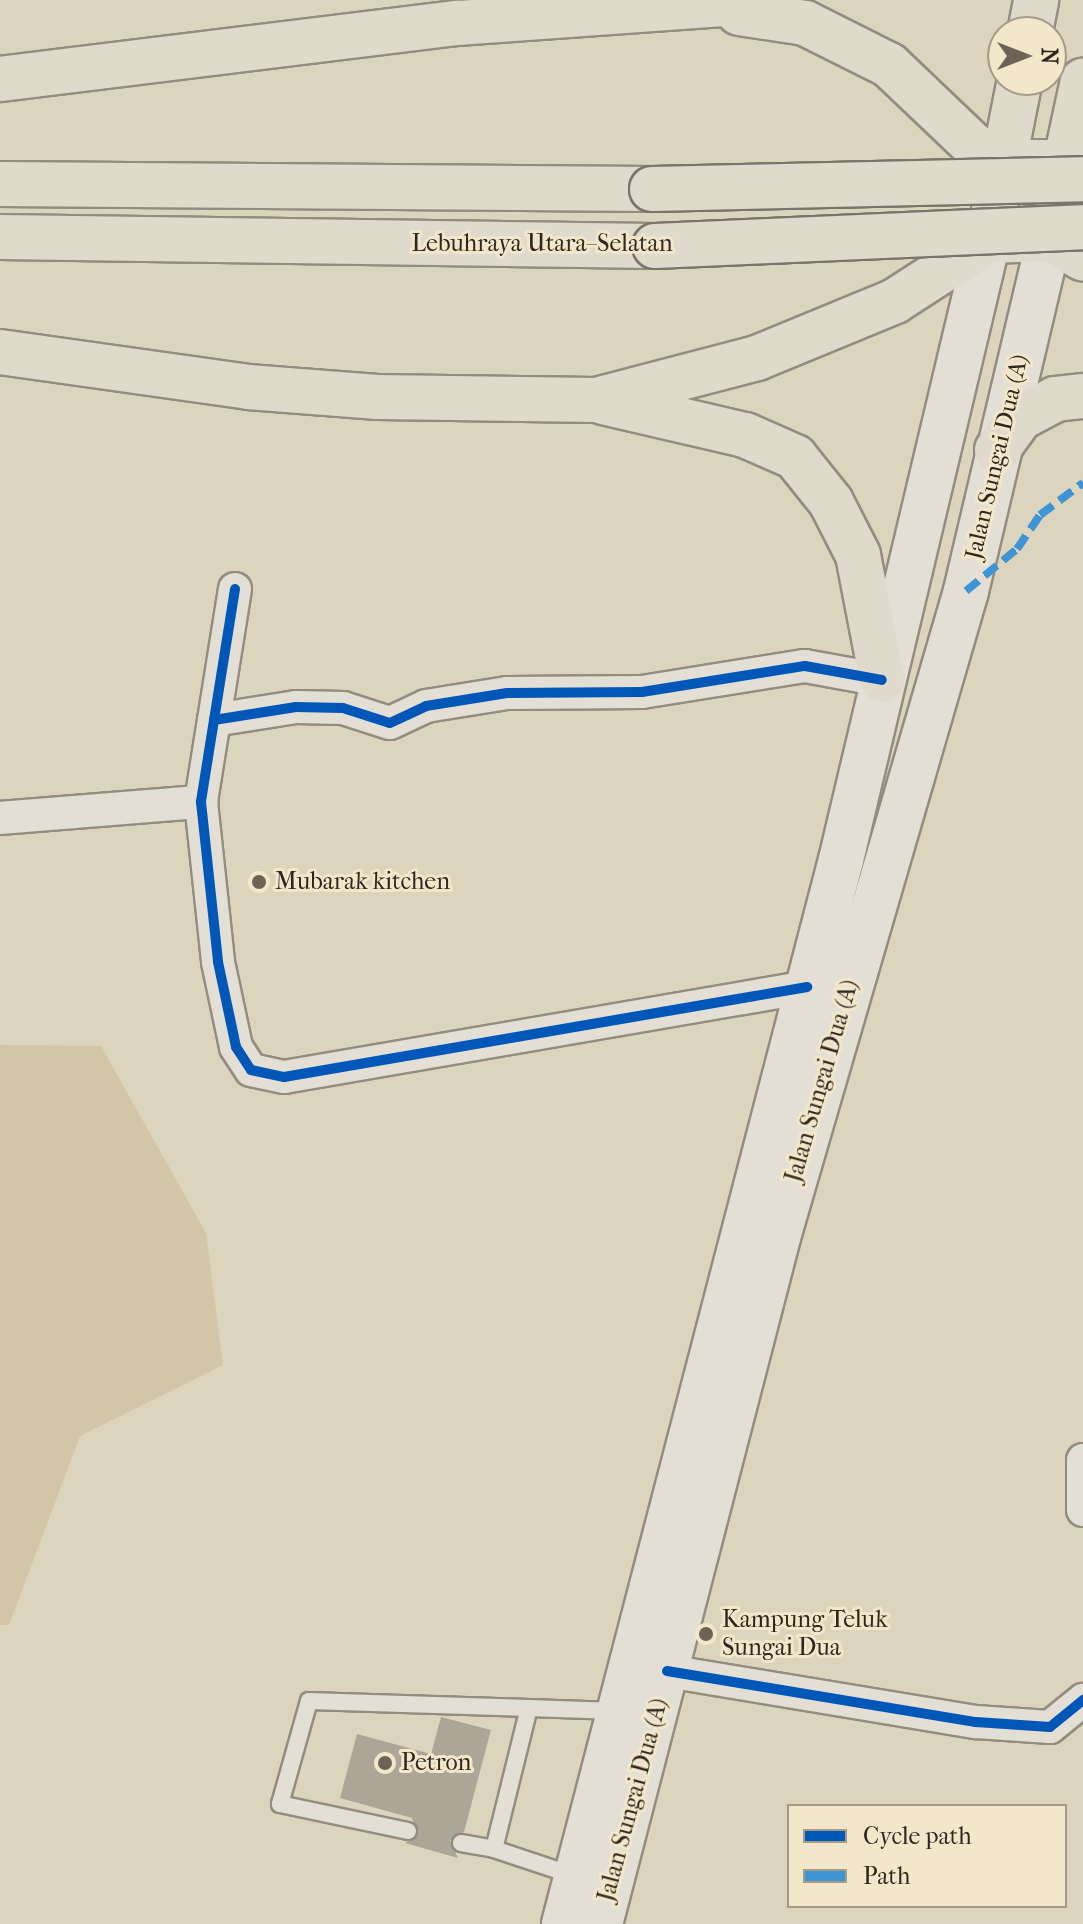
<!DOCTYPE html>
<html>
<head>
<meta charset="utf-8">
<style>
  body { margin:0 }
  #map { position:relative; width:1083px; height:1924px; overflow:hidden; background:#ddd4bd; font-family:"IM FELL French Canon",serif }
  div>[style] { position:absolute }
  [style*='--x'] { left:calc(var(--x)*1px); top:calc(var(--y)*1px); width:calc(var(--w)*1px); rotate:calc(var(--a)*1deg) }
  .green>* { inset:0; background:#d3c6a8 }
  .building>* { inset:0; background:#ada696 }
  .roads { filter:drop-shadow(2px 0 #938c7f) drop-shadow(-2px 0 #938c7f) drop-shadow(0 2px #938c7f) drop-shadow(0 -2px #938c7f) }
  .service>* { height:16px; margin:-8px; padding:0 8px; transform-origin:8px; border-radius:8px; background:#e4dfd4 }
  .minor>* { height:32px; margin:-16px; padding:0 16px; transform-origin:16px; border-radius:16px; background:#e4dfd4 }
  .secondary>* { height:44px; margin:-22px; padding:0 22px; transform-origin:22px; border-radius:22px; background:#e4dfd4 }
  .motorway>* { height:44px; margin:-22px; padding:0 22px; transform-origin:22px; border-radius:22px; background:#e0dacc }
  .bridges { filter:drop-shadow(2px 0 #7b7569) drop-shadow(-2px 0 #7b7569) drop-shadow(0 2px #7b7569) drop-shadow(0 -2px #7b7569) }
  .motorway-bridge>* { height:44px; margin:-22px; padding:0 22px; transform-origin:22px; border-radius:22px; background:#e0dacc }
  .quiet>* { height:8px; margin-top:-4px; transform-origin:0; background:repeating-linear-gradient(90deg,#3d95d5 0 16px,transparent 0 24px) }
  .cycleway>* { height:10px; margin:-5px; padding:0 5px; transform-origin:5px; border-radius:5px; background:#0057b8 }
  .dots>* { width:22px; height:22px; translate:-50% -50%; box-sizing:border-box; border:4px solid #f2e7cb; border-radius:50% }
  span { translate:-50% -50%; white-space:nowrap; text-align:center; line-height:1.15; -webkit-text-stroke:6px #f2e7cb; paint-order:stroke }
  .street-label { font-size:24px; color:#31261d }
  .poi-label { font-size:24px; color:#31261d }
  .left { translate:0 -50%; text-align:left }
  .legend { position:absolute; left:787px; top:1804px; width:280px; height:104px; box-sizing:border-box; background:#f2e7cb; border:2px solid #a59a85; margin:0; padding:10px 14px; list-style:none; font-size:24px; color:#31261d }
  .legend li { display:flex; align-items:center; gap:16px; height:40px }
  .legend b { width:40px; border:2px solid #a59a85 }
  .north { position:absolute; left:987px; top:16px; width:80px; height:80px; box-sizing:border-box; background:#f2e7cb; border:2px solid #a59a85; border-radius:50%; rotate:90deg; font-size:22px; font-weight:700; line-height:32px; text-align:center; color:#31261d }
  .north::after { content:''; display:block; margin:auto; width:28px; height:36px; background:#6d6355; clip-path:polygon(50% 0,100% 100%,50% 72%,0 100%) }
</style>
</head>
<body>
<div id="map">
  <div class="green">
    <i style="clip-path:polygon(0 1045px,101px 1046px,206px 1233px,223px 1365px,80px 1436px,9px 1625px,0 1625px)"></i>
  </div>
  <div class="building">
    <i style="clip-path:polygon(441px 1717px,491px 1730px,464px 1832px,450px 1840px,458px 1858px,405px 1843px,418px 1834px,412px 1818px,340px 1798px,357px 1734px,431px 1754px)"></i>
  </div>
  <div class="roads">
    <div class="service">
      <i style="--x:408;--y:1831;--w:131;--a:-168.1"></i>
      <i style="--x:280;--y:1804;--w:107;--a:-74.3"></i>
      <i style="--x:309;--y:1701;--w:220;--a:1.8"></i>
      <i style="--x:461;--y:1843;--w:34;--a:10"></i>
      <i style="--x:575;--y:1876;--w:85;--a:-161.6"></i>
      <i style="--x:494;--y:1849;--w:145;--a:-76.1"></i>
      <i style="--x:529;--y:1708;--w:87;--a:2"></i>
    </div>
    <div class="minor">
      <i style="--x:235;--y:589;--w:216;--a:99.1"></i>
      <i style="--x:201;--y:802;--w:161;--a:83.9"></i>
      <i style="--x:218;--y:962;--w:87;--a:78"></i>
      <i style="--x:236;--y:1047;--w:27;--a:57"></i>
      <i style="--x:251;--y:1070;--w:34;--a:12"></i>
      <i style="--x:284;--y:1077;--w:531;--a:-9.76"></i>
      <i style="--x:214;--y:720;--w:83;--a:-9"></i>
      <i style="--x:296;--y:707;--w:47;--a:1.2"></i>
      <i style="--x:343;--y:708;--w:49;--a:17.7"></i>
      <i style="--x:390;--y:723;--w:40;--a:-25"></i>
      <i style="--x:426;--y:706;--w:82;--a:-9.1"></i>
      <i style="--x:507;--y:693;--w:135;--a:-0.4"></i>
      <i style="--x:642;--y:692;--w:165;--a:-9.1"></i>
      <i style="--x:805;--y:666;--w:78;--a:10.3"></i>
      <i style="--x:0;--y:818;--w:202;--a:-4.6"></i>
      <i style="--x:1083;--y:1460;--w:50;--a:90"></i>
      <i style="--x:667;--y:1671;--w:313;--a:9.4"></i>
      <i style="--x:976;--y:1722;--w:74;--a:3.9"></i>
      <i style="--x:1050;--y:1727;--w:43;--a:-39.3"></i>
    </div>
    <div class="secondary">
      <i style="--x:564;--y:1924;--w:1099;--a:-75.41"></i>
      <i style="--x:841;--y:860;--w:636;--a:-76.64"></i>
      <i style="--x:600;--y:1924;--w:710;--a:-75.47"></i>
      <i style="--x:778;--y:1237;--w:673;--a:-73.77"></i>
      <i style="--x:966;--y:591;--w:362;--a:-76.7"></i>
    </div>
    <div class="motorway">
      <i style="--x:739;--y:13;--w:67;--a:8.6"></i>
      <i style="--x:805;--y:23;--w:94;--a:26.6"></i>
      <i style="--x:889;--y:65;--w:117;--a:43.6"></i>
      <i style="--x:974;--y:146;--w:34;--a:28"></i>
      <i style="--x:1004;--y:162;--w:61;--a:0"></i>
      <i style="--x:1065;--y:162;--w:25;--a:-45"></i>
      <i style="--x:1030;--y:32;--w:33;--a:-79"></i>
      <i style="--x:0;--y:79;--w:461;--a:-7"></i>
      <i style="--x:458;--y:23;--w:321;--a:-4.1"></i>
      <i style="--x:0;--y:184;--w:652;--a:0.44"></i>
      <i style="--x:0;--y:237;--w:655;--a:0.79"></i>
      <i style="--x:1049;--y:239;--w:162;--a:-77.9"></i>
      <i style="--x:988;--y:241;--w:164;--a:-78.8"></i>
      <i style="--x:0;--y:352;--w:250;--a:8"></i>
      <i style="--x:248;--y:387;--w:130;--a:4.4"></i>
      <i style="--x:378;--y:397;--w:218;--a:0.8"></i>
      <i style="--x:596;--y:400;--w:166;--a:-14.6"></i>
      <i style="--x:757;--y:358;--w:149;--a:-22.4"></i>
      <i style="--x:895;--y:301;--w:111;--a:-32.8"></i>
      <i style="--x:988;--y:241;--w:61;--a:-1.9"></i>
      <i style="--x:1049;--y:239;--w:39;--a:30"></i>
      <i style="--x:603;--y:402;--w:146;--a:13.1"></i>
      <i style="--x:745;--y:435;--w:55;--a:23.7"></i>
      <i style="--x:795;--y:457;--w:58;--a:51.3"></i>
      <i style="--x:831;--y:502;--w:59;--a:63"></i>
      <i style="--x:858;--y:555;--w:127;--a:79.1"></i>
      <i style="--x:997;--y:450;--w:39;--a:-54"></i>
      <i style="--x:1020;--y:418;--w:40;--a:-28"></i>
      <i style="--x:1055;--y:399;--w:28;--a:-6"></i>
    </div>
  </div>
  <div class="bridges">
    <div class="motorway-bridge">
      <i style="--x:652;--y:189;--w:431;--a:-1.3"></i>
      <i style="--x:655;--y:246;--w:428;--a:-2.5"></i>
    </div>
  </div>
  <div class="quiet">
    <i style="--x:966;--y:591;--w:66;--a:-39.5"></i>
    <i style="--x:1017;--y:549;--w:41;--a:-55.9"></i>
    <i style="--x:1040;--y:515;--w:54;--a:-36.7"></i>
  </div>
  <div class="cycleway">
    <i style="--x:235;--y:589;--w:216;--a:99.1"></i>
    <i style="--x:201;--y:802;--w:161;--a:83.9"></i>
    <i style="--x:218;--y:962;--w:87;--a:78"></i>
    <i style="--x:236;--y:1047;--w:27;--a:57"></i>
    <i style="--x:251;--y:1070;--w:34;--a:12"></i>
    <i style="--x:284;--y:1077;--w:531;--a:-9.76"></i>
    <i style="--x:214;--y:720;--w:83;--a:-9"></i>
    <i style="--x:296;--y:707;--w:47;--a:1.2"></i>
    <i style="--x:343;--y:708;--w:49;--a:17.7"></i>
    <i style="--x:390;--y:723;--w:40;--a:-25"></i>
    <i style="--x:426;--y:706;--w:82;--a:-9.1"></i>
    <i style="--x:507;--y:693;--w:135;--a:-0.4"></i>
    <i style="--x:642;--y:692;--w:165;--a:-9.1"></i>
    <i style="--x:805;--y:666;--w:78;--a:10.3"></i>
    <i style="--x:667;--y:1671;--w:313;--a:9.4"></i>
    <i style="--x:976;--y:1722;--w:74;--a:3.9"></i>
    <i style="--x:1050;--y:1727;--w:43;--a:-39.3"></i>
  </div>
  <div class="dots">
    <i style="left:259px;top:882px;background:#6d6355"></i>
    <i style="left:706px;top:1634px;background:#6d6355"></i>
    <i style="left:385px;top:1763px;background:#6d6355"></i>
  </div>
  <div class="street-label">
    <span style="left:542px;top:244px">Lebuhraya Utara–Selatan</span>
    <span style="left:997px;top:457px;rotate:-77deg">Jalan Sungai Dua (A)</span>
    <span style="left:822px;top:1081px;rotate:-74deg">Jalan Sungai Dua (A)</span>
    <span style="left:633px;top:1800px;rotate:-75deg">Jalan Sungai Dua (A)</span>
  </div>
  <div class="poi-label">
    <span class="left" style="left:275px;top:882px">Mubarak kitchen</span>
    <span class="left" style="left:722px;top:1634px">Kampung Teluk<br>Sungai Dua</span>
    <span class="left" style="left:401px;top:1763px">Petron</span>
  </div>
  <ul class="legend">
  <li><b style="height:10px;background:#0057b8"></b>Cycle path</li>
  <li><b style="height:10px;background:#3d95d5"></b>Path</li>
  </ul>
  <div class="north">N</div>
</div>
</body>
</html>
